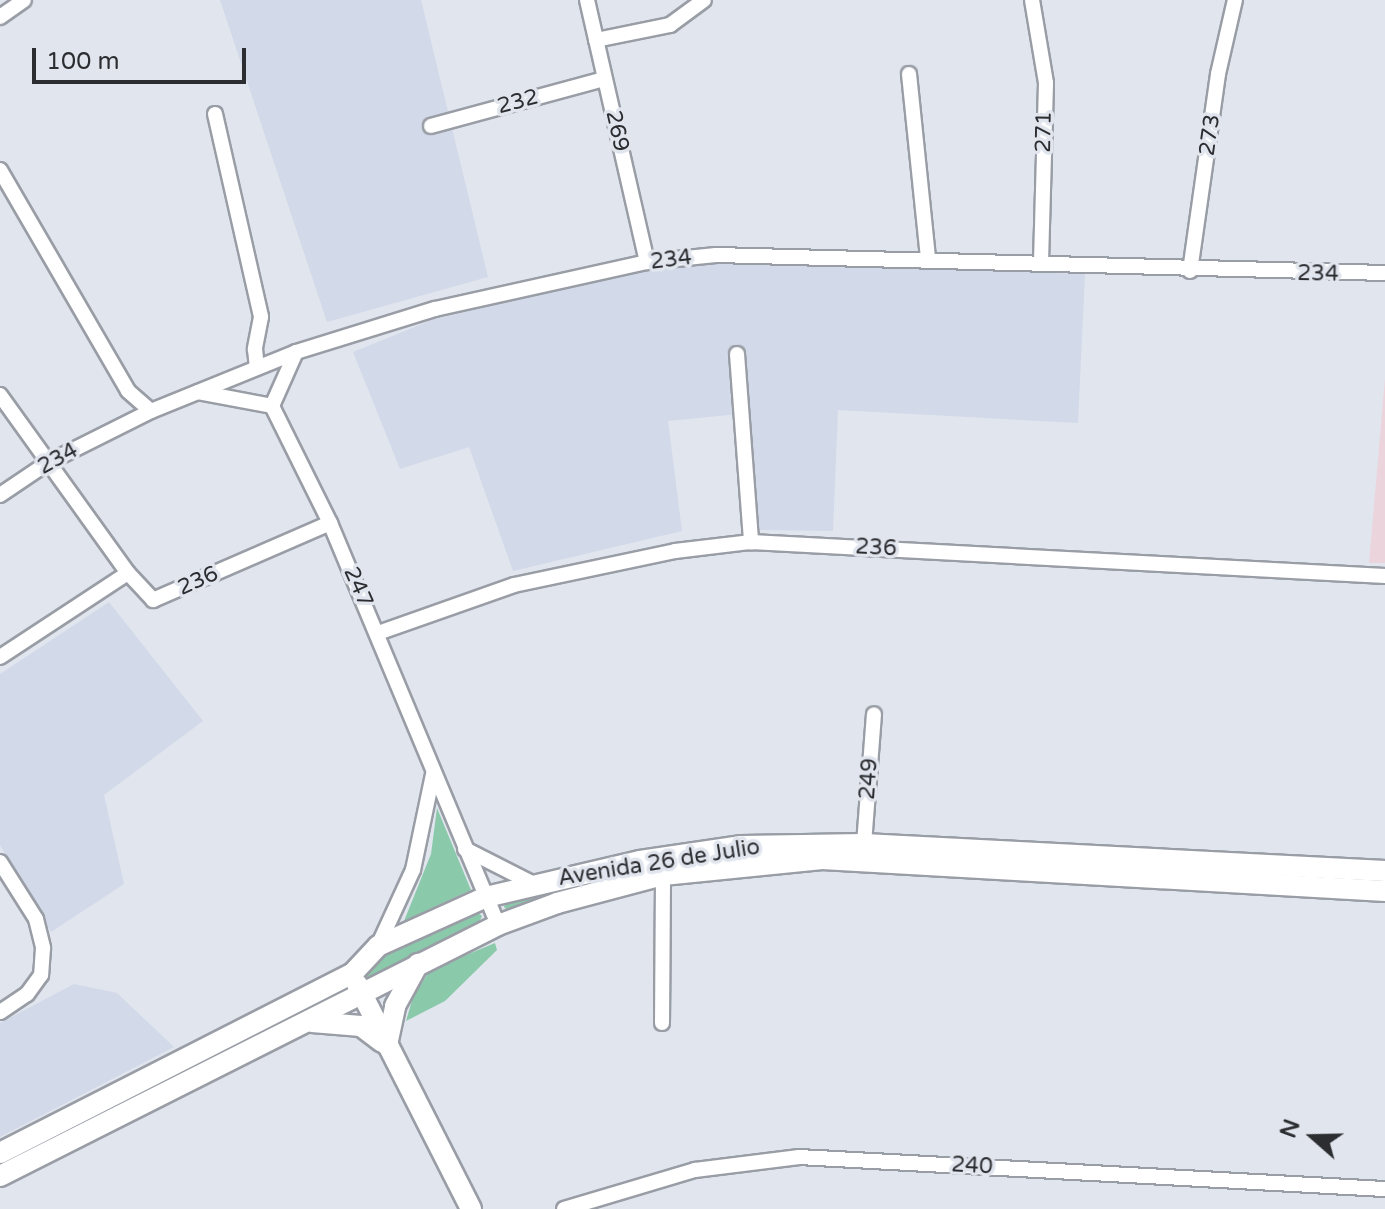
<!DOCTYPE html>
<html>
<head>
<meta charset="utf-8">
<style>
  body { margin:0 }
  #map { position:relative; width:1385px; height:1209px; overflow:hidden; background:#e1e5ee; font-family:"Varela Round",sans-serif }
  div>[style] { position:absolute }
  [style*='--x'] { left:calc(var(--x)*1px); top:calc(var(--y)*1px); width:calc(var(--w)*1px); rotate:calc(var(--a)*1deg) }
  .built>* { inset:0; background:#d2d9e8 }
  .education>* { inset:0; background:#ecd4dd }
  .green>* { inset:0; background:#8bc9ab }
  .roads { filter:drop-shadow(2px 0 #999da5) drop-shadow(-2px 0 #999da5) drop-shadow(0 2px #999da5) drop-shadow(0 -2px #999da5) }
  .street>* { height:14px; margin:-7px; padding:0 7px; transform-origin:7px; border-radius:7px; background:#fff }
  .secondary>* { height:20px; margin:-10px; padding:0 10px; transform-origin:10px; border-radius:10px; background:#fff }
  span { translate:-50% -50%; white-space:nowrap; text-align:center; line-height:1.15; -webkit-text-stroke:7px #e1e5ee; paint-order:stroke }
  .street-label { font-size:22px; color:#2c2d31 }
  .north { position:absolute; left:1273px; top:1097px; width:80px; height:80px; -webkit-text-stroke:6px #e1e5ee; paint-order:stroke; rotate:290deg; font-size:22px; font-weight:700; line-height:32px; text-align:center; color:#2c2d31 }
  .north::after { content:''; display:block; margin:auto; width:28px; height:36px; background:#2c2d31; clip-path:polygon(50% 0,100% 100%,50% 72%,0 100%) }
  .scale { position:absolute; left:32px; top:48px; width:214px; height:36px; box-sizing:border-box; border:4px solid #2c2d31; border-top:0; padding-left:10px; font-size:24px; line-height:28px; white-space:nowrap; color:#2c2d31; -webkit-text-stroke:6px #e1e5ee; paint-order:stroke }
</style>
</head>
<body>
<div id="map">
  <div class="built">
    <i style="clip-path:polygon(220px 0,421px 0,488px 277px,327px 322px)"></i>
    <i style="clip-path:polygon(715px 262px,1085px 274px,1078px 423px,838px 410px,833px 531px,757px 530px,749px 413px,668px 421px,682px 531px,513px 571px,469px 447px,400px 469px,353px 352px,432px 320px,649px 267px)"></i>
    <i style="clip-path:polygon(109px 602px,203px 721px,104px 795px,124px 884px,51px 932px,0 845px,0 674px)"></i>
    <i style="clip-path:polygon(74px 984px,117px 993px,174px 1047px,0 1137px,0 1023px)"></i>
  </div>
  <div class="education">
    <i style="clip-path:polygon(1385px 378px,1385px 563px,1369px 563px)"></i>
  </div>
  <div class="green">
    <i style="clip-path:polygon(437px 808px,471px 890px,404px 921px,431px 854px)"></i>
    <i style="clip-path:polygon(581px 887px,510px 913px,504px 907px,506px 899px)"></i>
    <i style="clip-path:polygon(474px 910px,482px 916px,477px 927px,368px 978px,364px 970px,377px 957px)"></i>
    <i style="clip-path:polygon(495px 943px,497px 950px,445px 1001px,406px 1021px,413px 997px,430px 970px)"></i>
  </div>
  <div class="roads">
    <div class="street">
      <i style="--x:587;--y:0;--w:269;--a:77.1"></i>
      <i style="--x:1032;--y:0;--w:84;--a:80.4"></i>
      <i style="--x:1046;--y:83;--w:181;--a:91.6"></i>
      <i style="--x:0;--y:17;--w:29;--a:-35"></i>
      <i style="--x:596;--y:40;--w:76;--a:-11.5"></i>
      <i style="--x:670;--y:25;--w:42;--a:-36.3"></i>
      <i style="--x:909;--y:74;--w:185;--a:84.1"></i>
      <i style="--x:215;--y:114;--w:208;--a:77.2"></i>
      <i style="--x:261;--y:317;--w:33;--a:101"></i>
      <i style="--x:255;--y:349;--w:18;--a:84"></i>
      <i style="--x:431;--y:126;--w:179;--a:-15.2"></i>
      <i style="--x:0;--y:170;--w:255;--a:59.9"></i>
      <i style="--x:128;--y:391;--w:30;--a:41"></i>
      <i style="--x:1190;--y:271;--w:199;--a:-81.9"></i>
      <i style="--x:1218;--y:74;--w:76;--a:-77.1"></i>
      <i style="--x:296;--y:352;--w:59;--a:114"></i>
      <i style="--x:272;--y:406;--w:131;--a:63.6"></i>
      <i style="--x:330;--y:523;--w:436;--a:67.3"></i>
      <i style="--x:737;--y:354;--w:189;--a:85.7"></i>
      <i style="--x:198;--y:392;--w:75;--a:10.7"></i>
      <i style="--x:0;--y:395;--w:219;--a:54.3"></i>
      <i style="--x:128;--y:573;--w:37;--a:47"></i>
      <i style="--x:153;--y:600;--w:193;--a:-23.5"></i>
      <i style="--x:0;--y:495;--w:59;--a:-34"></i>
      <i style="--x:49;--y:462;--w:114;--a:-26.6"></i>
      <i style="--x:151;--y:411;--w:157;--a:-22.1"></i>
      <i style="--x:296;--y:352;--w:145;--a:-17.2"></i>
      <i style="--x:435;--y:309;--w:217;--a:-12.5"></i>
      <i style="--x:647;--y:262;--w:69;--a:-5.8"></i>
      <i style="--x:716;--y:255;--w:669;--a:1.54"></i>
      <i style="--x:378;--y:633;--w:144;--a:-19.4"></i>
      <i style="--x:514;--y:585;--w:165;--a:-11.9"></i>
      <i style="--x:675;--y:551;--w:77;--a:-6.8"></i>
      <i style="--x:751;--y:542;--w:635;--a:3.07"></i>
      <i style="--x:0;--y:657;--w:153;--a:-33.3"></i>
      <i style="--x:864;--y:844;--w:130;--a:-85.6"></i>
      <i style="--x:465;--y:849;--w:75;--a:26.9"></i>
      <i style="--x:0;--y:862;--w:67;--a:57.7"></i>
      <i style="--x:36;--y:919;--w:30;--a:76"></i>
      <i style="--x:43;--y:948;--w:27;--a:94"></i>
      <i style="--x:41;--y:975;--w:24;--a:126"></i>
      <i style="--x:27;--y:994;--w:32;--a:146"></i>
      <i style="--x:378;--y:946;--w:84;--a:-65.3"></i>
      <i style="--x:413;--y:870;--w:98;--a:-78.2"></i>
      <i style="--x:662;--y:1023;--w:156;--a:-89.6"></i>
      <i style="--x:564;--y:1209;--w:137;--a:-16.6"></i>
      <i style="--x:695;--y:1170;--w:105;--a:-7.1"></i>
      <i style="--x:799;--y:1157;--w:587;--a:3.13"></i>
    </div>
    <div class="secondary">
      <i style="--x:357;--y:984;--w:252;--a:63.1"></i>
      <i style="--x:312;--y:1022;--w:49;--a:4.7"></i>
      <i style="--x:361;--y:1026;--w:26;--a:37"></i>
      <i style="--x:387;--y:1045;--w:40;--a:-78"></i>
      <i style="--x:395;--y:1006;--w:48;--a:-61.3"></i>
      <i style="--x:0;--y:1153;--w:395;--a:-27"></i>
      <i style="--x:352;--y:974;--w:38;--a:-47"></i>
      <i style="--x:378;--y:946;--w:119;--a:-24.4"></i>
      <i style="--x:486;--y:897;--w:158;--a:-13.2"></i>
      <i style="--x:640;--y:861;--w:103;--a:-8.4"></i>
      <i style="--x:742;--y:846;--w:122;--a:-0.9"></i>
      <i style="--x:864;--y:844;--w:522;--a:2.97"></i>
      <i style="--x:0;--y:1176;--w:558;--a:-26.75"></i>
      <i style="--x:498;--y:925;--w:63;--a:-20.4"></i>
      <i style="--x:557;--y:903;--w:110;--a:-14.8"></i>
      <i style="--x:663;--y:875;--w:160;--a:-5.7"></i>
      <i style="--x:822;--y:859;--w:564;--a:3.25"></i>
    </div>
  </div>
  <div class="street-label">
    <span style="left:518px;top:102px;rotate:-15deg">232</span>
    <span style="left:617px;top:131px;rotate:77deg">269</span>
    <span style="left:1044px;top:132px;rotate:-89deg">271</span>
    <span style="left:1210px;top:135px;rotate:-82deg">273</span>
    <span style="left:671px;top:260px;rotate:-7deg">234</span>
    <span style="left:1318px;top:274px;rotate:1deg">234</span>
    <span style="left:58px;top:459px;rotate:-29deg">234</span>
    <span style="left:876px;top:548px;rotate:3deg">236</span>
    <span style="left:198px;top:581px;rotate:-24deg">236</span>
    <span style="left:358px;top:587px;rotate:66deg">247</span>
    <span style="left:869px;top:779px;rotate:-86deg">249</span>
    <span style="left:659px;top:863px;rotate:-9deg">Avenida 26 de Julio</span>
    <span style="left:972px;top:1166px;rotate:3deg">240</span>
  </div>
  <div class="north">N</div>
  <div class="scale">100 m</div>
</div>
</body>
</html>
